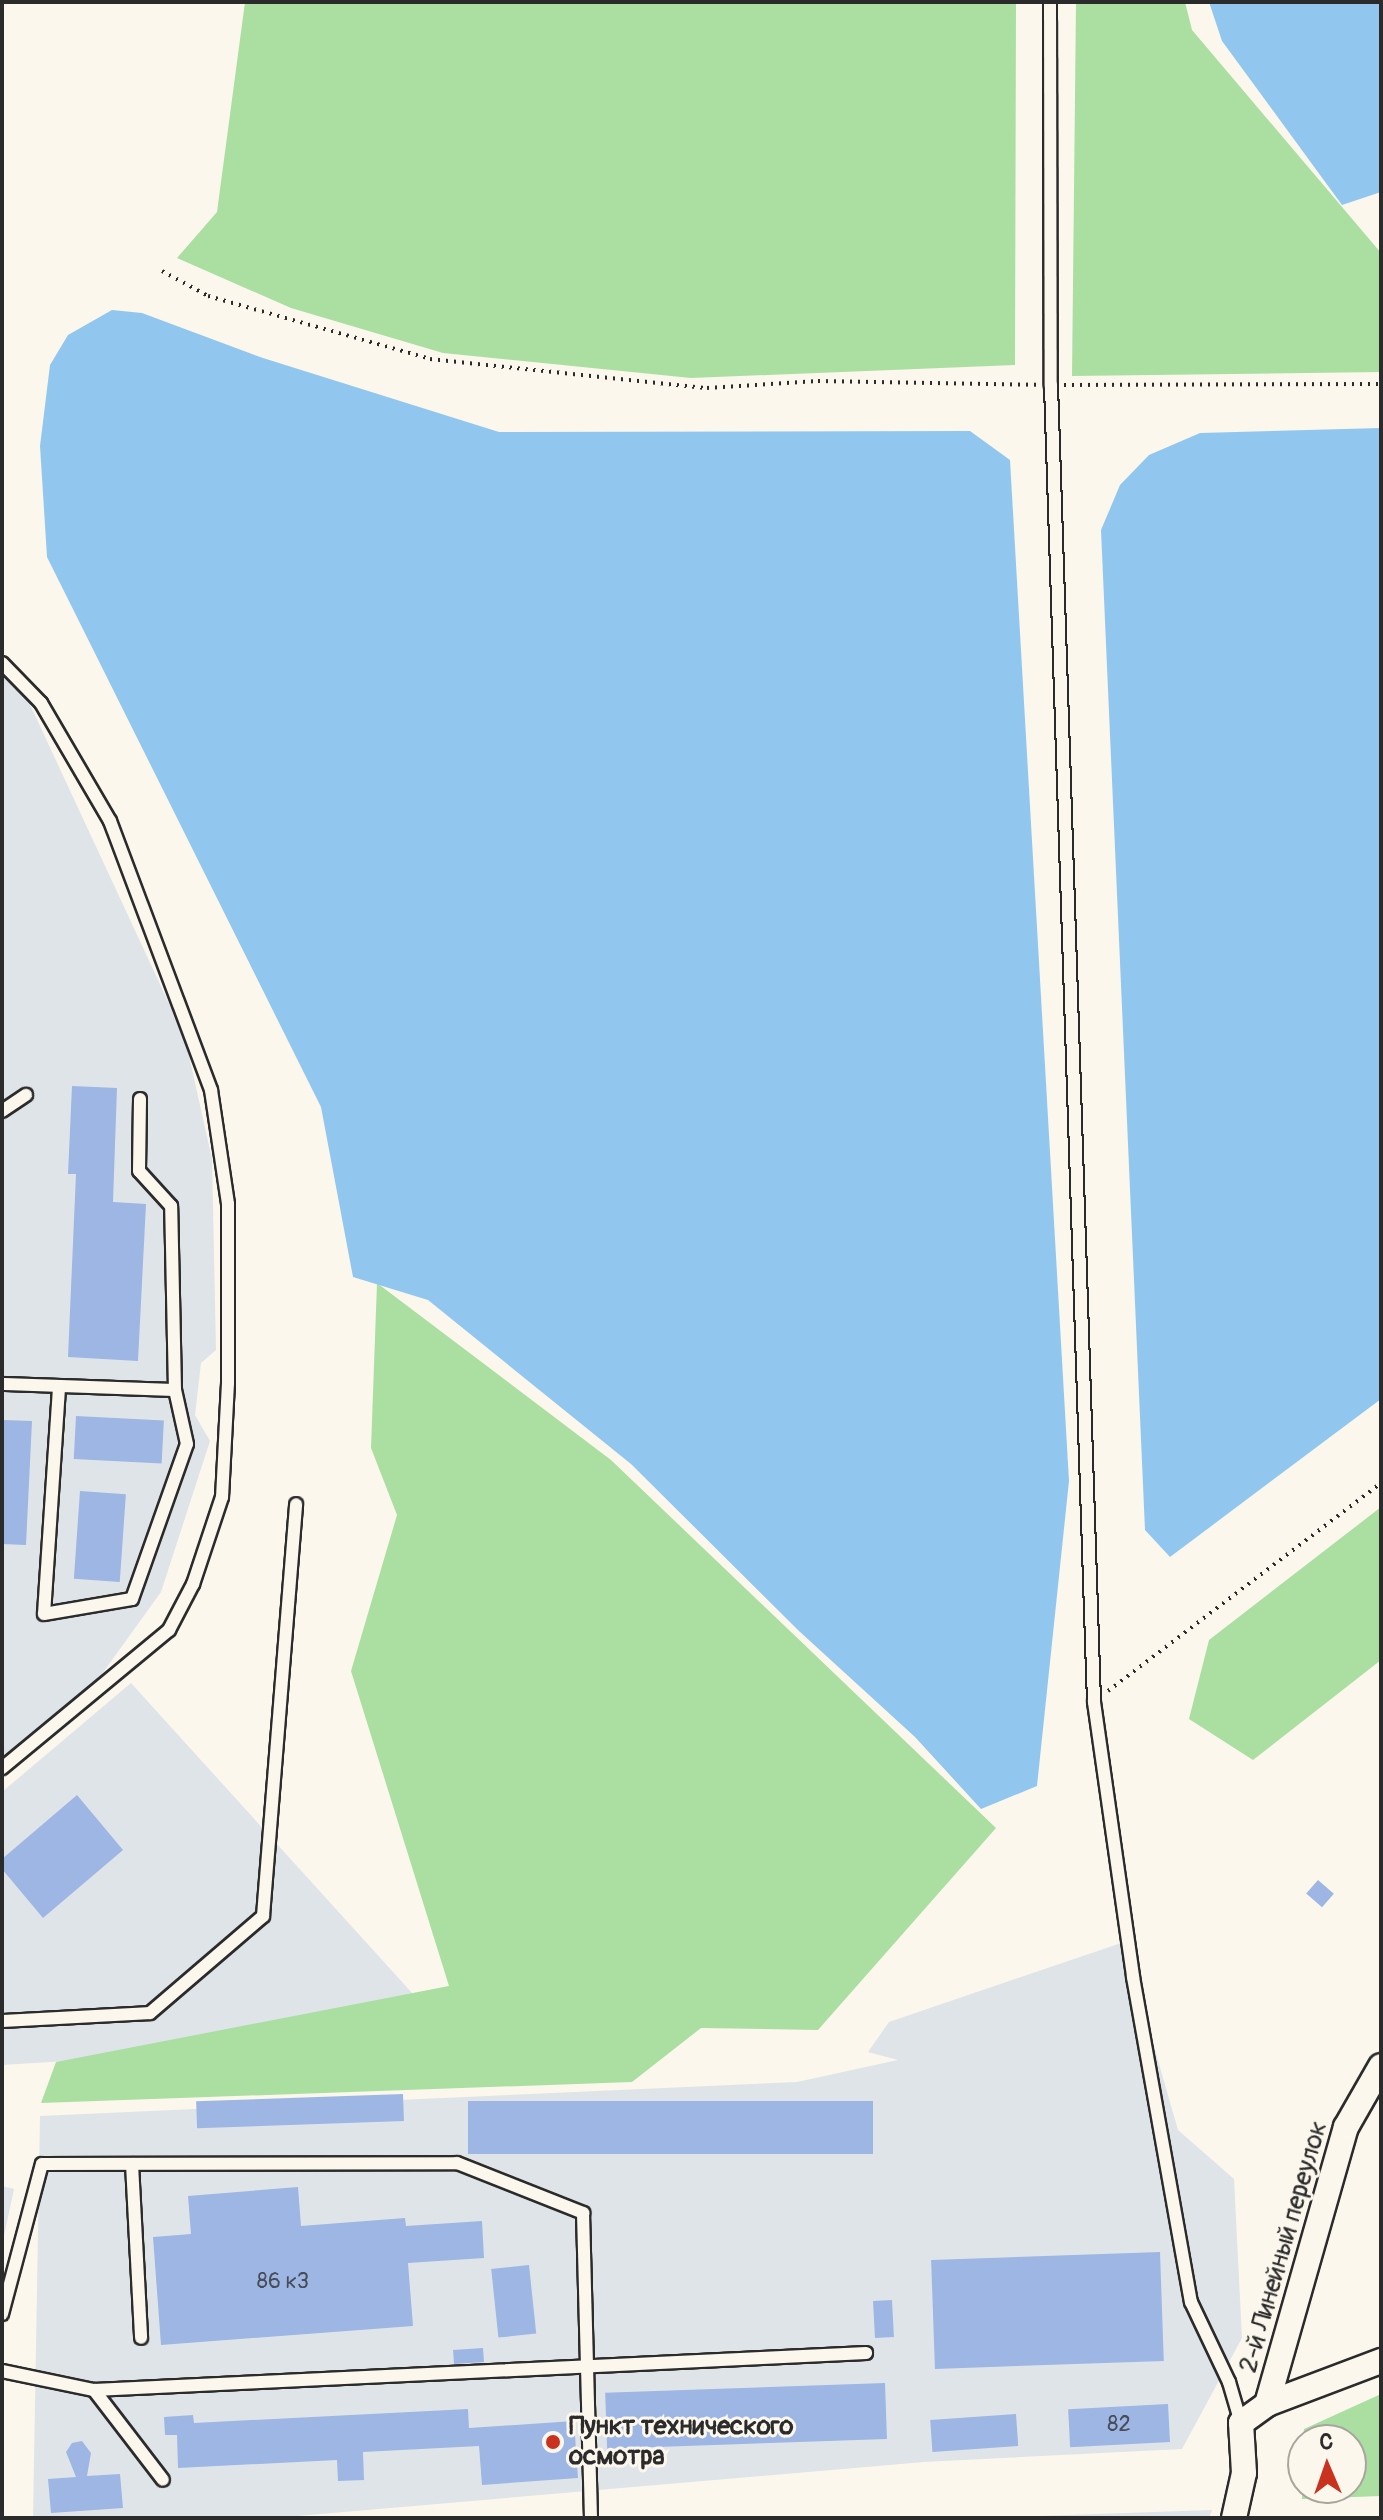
<!DOCTYPE html>
<html>
<head>
<meta charset="utf-8">
<style>
  body { margin:0 }
  #map { position:relative; width:1383px; height:2520px; overflow:hidden; background:#fbf7ec; font-family:Pangolin,sans-serif }
  div>[style] { position:absolute }
  [style*='--x'] { left:calc(var(--x)*1px); top:calc(var(--y)*1px); width:calc(var(--w)*1px); rotate:calc(var(--a)*1deg) }
  .built>* { inset:0; background:#dfe4e9 }
  .green>* { inset:0; background:#aadfa1 }
  .water>* { inset:0; background:#91c7ef }
  .building>* { inset:0; background:#9eb6e3; transform-origin:0 0 }
  .path>* { height:4px; margin-top:-2px; transform-origin:0; background:repeating-linear-gradient(90deg,#2b2b2b 0 2px,transparent 0 8px) }
  .roads { filter:drop-shadow(2px 0 #2b2b2b) drop-shadow(-2px 0 #2b2b2b) drop-shadow(0 2px #2b2b2b) drop-shadow(0 -2px #2b2b2b) }
  .lane>* { height:12px; margin:-6px; padding:0 6px; transform-origin:6px; border-radius:6px; background:#fbf7ec }
  .street>* { height:24px; margin:-12px; padding:0 12px; transform-origin:12px; border-radius:12px; background:#fbf7ec }
  .dots>* { width:22px; height:22px; translate:-50% -50%; box-sizing:border-box; border:4px solid #fbf7ec; border-radius:50% }
  span { translate:-50% -50%; white-space:nowrap; text-align:center; line-height:1.15; -webkit-text-stroke:6px #fbf7ec; paint-order:stroke }
  .number-label { font-size:22px; color:#484e59 }
  .number-label span { -webkit-text-stroke-width:0 }
  .street-label { font-size:26px; color:#2b2b2b }
  .poi-label { font-size:26px; color:#2b2b2b; font-weight:700 }
  .left { translate:0 -50%; text-align:left }
  .frame { position:absolute; inset:0; border:4px solid #2b2b2b; pointer-events:none }
  .north { position:absolute; left:1287px; top:2424px; width:80px; height:80px; box-sizing:border-box; background:#fbf7ec; border:2px solid #a8a59f; border-radius:50%; rotate:358deg; font-size:22px; font-weight:700; line-height:32px; text-align:center; color:#2b2b2b }
  .north::after { content:''; display:block; margin:auto; width:28px; height:36px; background:#c8321e; clip-path:polygon(50% 0,100% 100%,50% 72%,0 100%) }
</style>
</head>
<body>
<div id="map">
  <div class="built">
    <i style="clip-path:polygon(2px 664px,20px 683px,185px 1038px,212px 1159px,216px 1350px,201px 1363px,195px 1415px,210px 1441px,161px 1592px,102px 1674px,2px 1773px)"></i>
    <i style="clip-path:polygon(131px 1683px,452px 2037px,2px 2065px,2px 1792px)"></i>
    <i style="clip-path:polygon(1124px 1942px,1178px 2130px,1234px 2179px,1242px 2338px,1182px 2449px,924px 2462px,274px 2518px,33px 2518px,40px 2116px,797px 2082px,898px 2060px,868px 2052px,889px 2022px)"></i>
    <i style="clip-path:polygon(2px 2186px,14px 2189px,2px 2245px)"></i>
    <i style="clip-path:polygon(1212px 2510px,1209px 2518px,978px 2518px)"></i>
  </div>
  <div class="green">
    <i style="clip-path:polygon(245px 2px,1016px 2px,1015px 365px,691px 378px,443px 353px,291px 308px,177px 258px,217px 212px)"></i>
    <i style="clip-path:polygon(1076px 2px,1185px 2px,1192px 30px,1381px 253px,1381px 372px,1072px 376px)"></i>
    <i style="clip-path:polygon(377px 1283px,611px 1460px,996px 1828px,818px 2030px,701px 2028px,632px 2082px,41px 2103px,56px 2062px,449px 1986px,351px 1671px,397px 1515px,371px 1448px)"></i>
    <i style="clip-path:polygon(1381px 1507px,1381px 1660px,1253px 1760px,1189px 1719px,1209px 1640px)"></i>
    <i style="clip-path:polygon(1381px 2394px,1381px 2496px,1302px 2499px,1303px 2457px,1303px 2488px,1351px 2488px,1351px 2440px,1303px 2440px,1304px 2429px)"></i>
  </div>
  <div class="water">
    <i style="clip-path:polygon(1209px 2px,1381px 2px,1381px 192px,1342px 205px,1222px 41px)"></i>
    <i style="clip-path:polygon(112px 310px,142px 313px,263px 358px,499px 432px,970px 431px,1010px 460px,1069px 1481px,1037px 1786px,981px 1809px,915px 1737px,799px 1631px,631px 1464px,428px 1300px,353px 1277px,321px 1107px,47px 557px,40px 446px,50px 365px,68px 335px)"></i>
    <i style="clip-path:polygon(1381px 428px,1381px 1399px,1170px 1557px,1145px 1530px,1101px 530px,1120px 485px,1149px 455px,1200px 433px)"></i>
  </div>
  <div class="building">
    <i style="clip-path:polygon(72px 1086px,117px 1088px,113px 1202px,146px 1204px,138px 1361px,68px 1357px,76px 1174px,68px 1174px)"></i>
    <i style="left:76px;top:1416px;width:88px;height:43px;rotate:3deg"></i>
    <i style="clip-path:polygon(4px 1420px,32px 1421px,26px 1545px,2px 1544px)"></i>
    <i style="left:80px;top:1491px;width:46px;height:88px;rotate:4deg"></i>
    <i style="clip-path:polygon(77px 1795px,123px 1850px,43px 1918px,2px 1869px,2px 1859px)"></i>
    <i style="left:1318px;top:1880px;width:21px;height:18px;rotate:41deg"></i>
    <i style="left:403px;top:2094px;width:27px;height:207px;rotate:88deg"></i>
    <i style="left:873px;top:2101px;width:53px;height:405px;rotate:90deg"></i>
    <i style="clip-path:polygon(298px 2187px,301px 2226px,405px 2218px,406px 2226px,482px 2221px,484px 2258px,408px 2263px,413px 2326px,161px 2345px,153px 2237px,191px 2234px,188px 2196px)"></i>
    <i style="left:1160px;top:2252px;width:109px;height:229px;rotate:88deg"></i>
    <i style="left:529px;top:2265px;width:69px;height:38px;rotate:84deg"></i>
    <i style="left:892px;top:2300px;width:37px;height:19px;rotate:87deg"></i>
    <i style="left:483px;top:2348px;width:14px;height:30px;rotate:86deg"></i>
    <i style="left:885px;top:2383px;width:56px;height:280px;rotate:88deg"></i>
    <i style="left:1168px;top:2404px;width:38px;height:100px;rotate:87deg"></i>
    <i style="clip-path:polygon(468px 2409px,469px 2428px,574px 2421px,578px 2478px,482px 2485px,479px 2446px,363px 2452px,364px 2480px,338px 2481px,337px 2460px,178px 2468px,177px 2435px,165px 2435px,164px 2417px,193px 2415px,194px 2423px)"></i>
    <i style="left:1016px;top:2414px;width:32px;height:86px;rotate:86deg"></i>
    <i style="clip-path:polygon(82px 2441px,91px 2453px,87px 2476px,120px 2474px,123px 2508px,51px 2513px,48px 2479px,76px 2477px,66px 2452px,72px 2443px)"></i>
  </div>
  <div class="path">
    <i style="--x:162;--y:271;--w:52;--a:28.5"></i>
    <i style="--x:208;--y:296;--w:231;--a:15.8"></i>
    <i style="--x:430;--y:359;--w:279;--a:6"></i>
    <i style="--x:707;--y:388;--w:111;--a:-3.6"></i>
    <i style="--x:818;--y:381;--w:221;--a:1"></i>
    <i style="--x:1064;--y:385;--w:317;--a:-0.2"></i>
    <i style="--x:1108;--y:1691;--w:343;--a:-37.3"></i>
  </div>
  <div class="roads">
    <div class="lane">
      <i style="--x:1050;--y:2;--w:383;--a:89.9"></i>
      <i style="--x:1051;--y:385;--w:1318;--a:88.13"></i>
      <i style="--x:1094;--y:1702;--w:278;--a:81.9"></i>
      <i style="--x:1133;--y:1977;--w:330;--a:79.9"></i>
      <i style="--x:1191;--y:2302;--w:89;--a:64.6"></i>
      <i style="--x:1229;--y:2382;--w:43;--a:73.7"></i>
      <i style="--x:2;--y:663;--w:56;--a:45.7"></i>
      <i style="--x:41;--y:703;--w:137;--a:59.7"></i>
      <i style="--x:110;--y:821;--w:287;--a:69.4"></i>
      <i style="--x:211;--y:1090;--w:115;--a:81.5"></i>
      <i style="--x:228;--y:1204;--w:179;--a:90"></i>
      <i style="--x:228;--y:1383;--w:114;--a:93"></i>
      <i style="--x:222;--y:1497;--w:92;--a:108.4"></i>
      <i style="--x:193;--y:1584;--w:52;--a:117.6"></i>
      <i style="--x:169;--y:1630;--w:217;--a:140.4"></i>
      <i style="--x:2;--y:1111;--w:29;--a:-34"></i>
      <i style="--x:2;--y:1384;--w:173;--a:2"></i>
      <i style="--x:59;--y:1388;--w:226;--a:93.8"></i>
      <i style="--x:44;--y:1614;--w:89;--a:-9.7"></i>
      <i style="--x:132;--y:1599;--w:164;--a:-70.5"></i>
      <i style="--x:187;--y:1444;--w:55;--a:-102.5"></i>
      <i style="--x:175;--y:1390;--w:184;--a:-91.2"></i>
      <i style="--x:171;--y:1206;--w:47;--a:-132.4"></i>
      <i style="--x:139;--y:1171;--w:72;--a:-89.2"></i>
      <i style="--x:2;--y:2021;--w:148;--a:-3.1"></i>
      <i style="--x:150;--y:2013;--w:149;--a:-40.6"></i>
      <i style="--x:263;--y:1916;--w:413;--a:-85.4"></i>
      <i style="--x:132;--y:2164;--w:174;--a:87"></i>
      <i style="--x:2;--y:2314;--w:155;--a:-75.1"></i>
      <i style="--x:42;--y:2164;--w:415;--a:-0.1"></i>
      <i style="--x:457;--y:2163;--w:136;--a:21.6"></i>
      <i style="--x:583;--y:2213;--w:305;--a:88.5"></i>
      <i style="--x:2;--y:2371;--w:94;--a:11.7"></i>
      <i style="--x:94;--y:2390;--w:773;--a:-2.74"></i>
      <i style="--x:94;--y:2390;--w:113;--a:52.5"></i>
    </div>
    <div class="street">
      <i style="--x:1267;--y:2404;--w:288;--a:-74.1"></i>
      <i style="--x:1346;--y:2127;--w:70;--a:-60.2"></i>
      <i style="--x:1234;--y:2518;--w:46;--a:-77.5"></i>
      <i style="--x:1244;--y:2473;--w:50;--a:-93.4"></i>
      <i style="--x:1241;--y:2423;--w:32;--a:-36"></i>
      <i style="--x:1267;--y:2404;--w:122;--a:-20.7"></i>
    </div>
  </div>
  <div class="dots">
    <i style="left:553px;top:2442px;background:#c8321e"></i>
  </div>
  <div class="number-label">
    <span style="left:283px;top:2282px">86 к3</span>
    <span style="left:1119px;top:2425px">82</span>
  </div>
  <div class="street-label">
    <span style="left:1284px;top:2247px;rotate:-74deg">2-й Линейный переулок</span>
  </div>
  <div class="poi-label">
    <span class="left" style="left:569px;top:2442px">Пункт технического<br>осмотра</span>
  </div>
  <div class="frame"></div>
  <div class="north">С</div>
</div>
</body>
</html>
